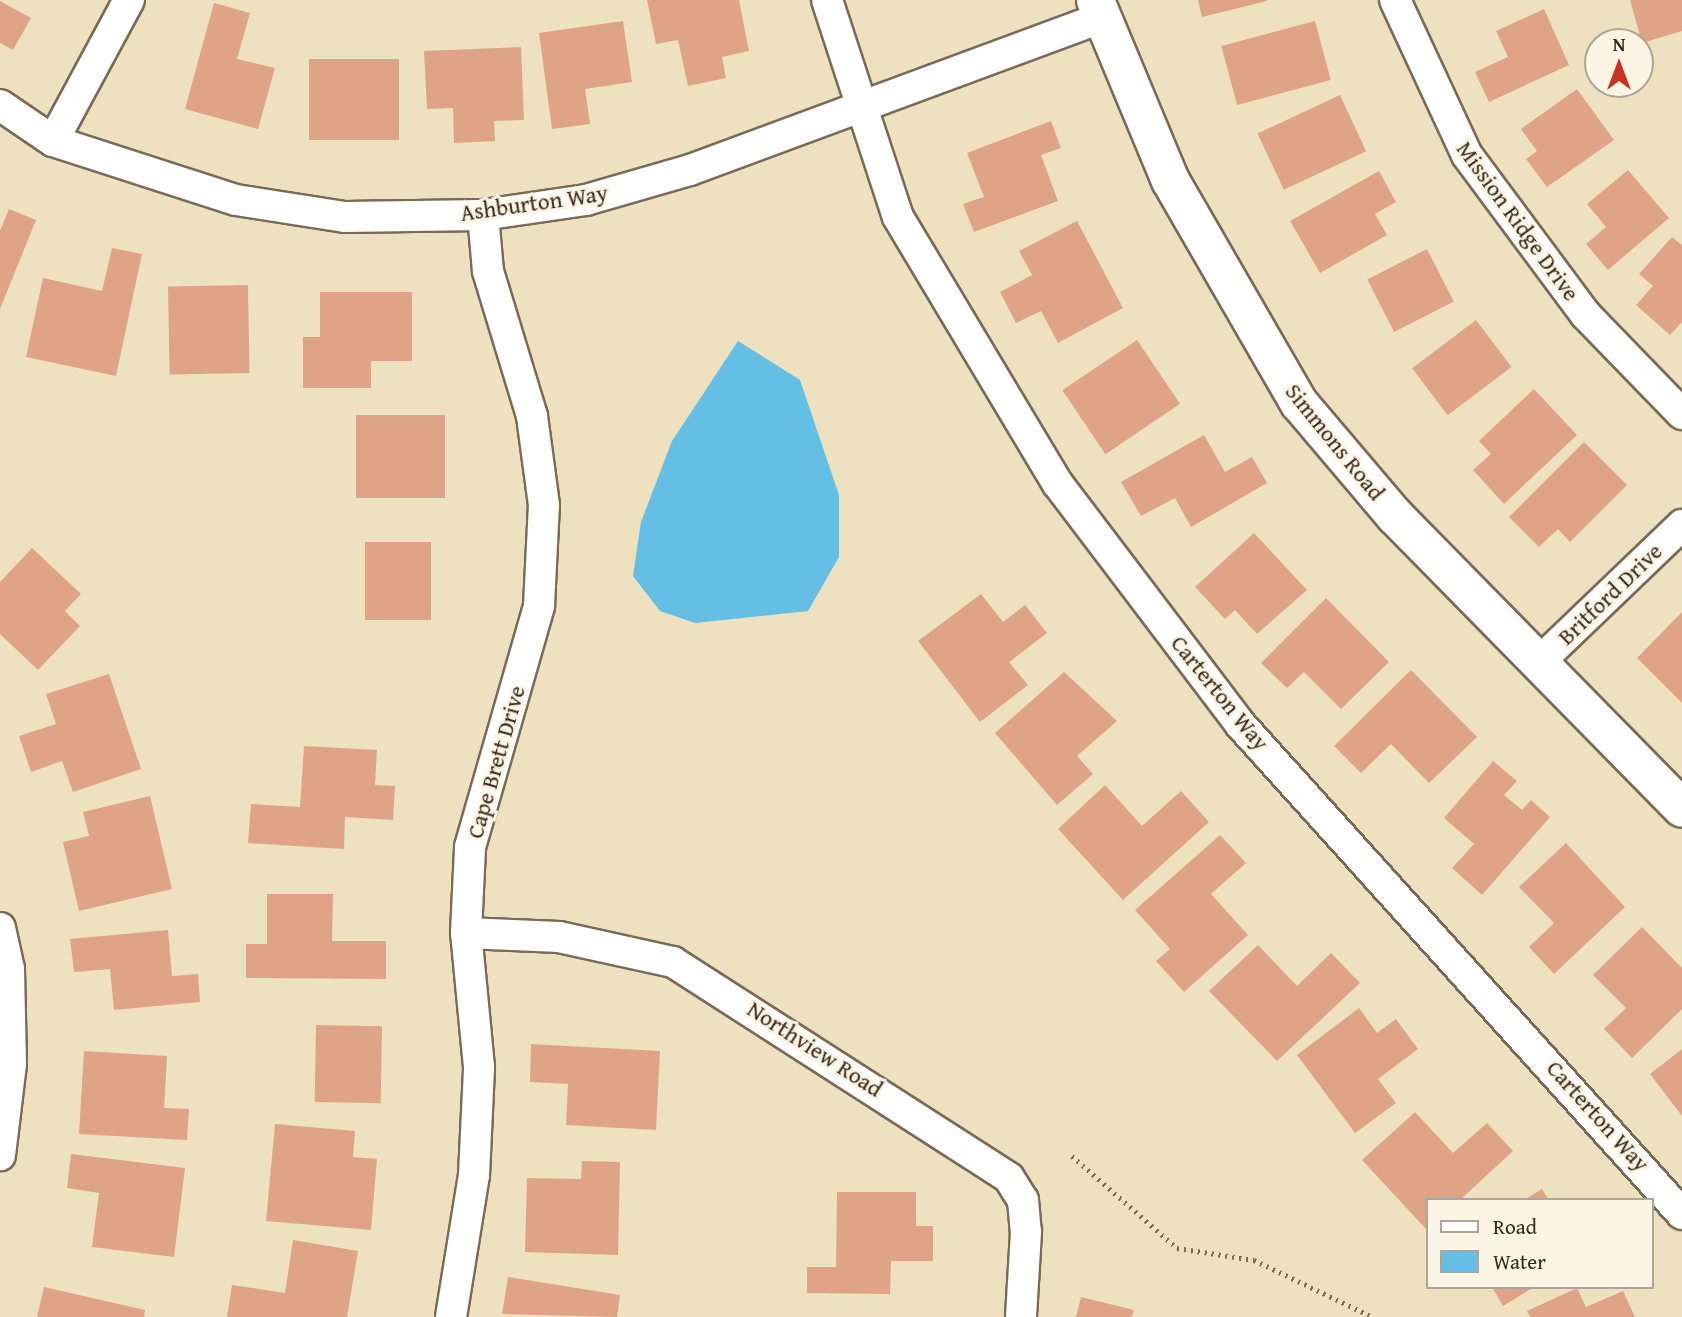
<!DOCTYPE html>
<html>
<head>
<meta charset="utf-8">
<style>
  body { margin:0 }
  #map { position:relative; width:1682px; height:1317px; overflow:hidden; background:#eee1c0; font-family:"Gentium Book Plus",serif }
  div>[style] { position:absolute }
  [style*='--x'] { left:calc(var(--x)*1px); top:calc(var(--y)*1px); width:calc(var(--w)*1px); rotate:calc(var(--a)*1deg) }
  .water>* { inset:0; background:#65bee3 }
  .building>* { inset:0; background:#dfa488; transform-origin:0 0 }
  .path>* { height:4.5px; margin-top:-2.25px; transform-origin:0; background:repeating-linear-gradient(90deg,#7a6a57 0 2px,transparent 0 7px) }
  .roads { filter:drop-shadow(2px 0 #7a6a57) drop-shadow(-2px 0 #7a6a57) drop-shadow(0 2px #7a6a57) drop-shadow(0 -2px #7a6a57) }
  .minor>* { height:30px; margin:-15px; padding:0 15px; transform-origin:15px; border-radius:15px; background:#fff }
  .tertiary>* { height:37px; margin:-18.5px; padding:0 18.5px; transform-origin:18.5px; border-radius:18.5px; background:#fff }
  span { translate:-50% -50%; white-space:nowrap; text-align:center; line-height:1.15; -webkit-text-stroke:6px #fcf5e5; paint-order:stroke }
  .street-label { font-size:23px; color:#3b2a1e }
  .legend { position:absolute; left:1426px; top:1198px; width:228px; height:91px; box-sizing:border-box; background:#fcf5e5; border:2px solid #afa495; margin:0; padding:9px 12px; list-style:none; font-size:21px; color:#3b2a1e }
  .legend li { display:flex; align-items:center; gap:14px; height:35px }
  .legend b { width:35px; border:2px solid #afa495 }
  .north { position:absolute; left:1584px; top:28px; width:70px; height:70px; box-sizing:border-box; background:#fcf5e5; border:2px solid #afa495; border-radius:50%; rotate:0deg; font-size:19px; font-weight:700; line-height:28px; text-align:center; color:#3b2a1e }
  .north::after { content:''; display:block; margin:auto; width:24px; height:32px; background:#c8321e; clip-path:polygon(50% 0,100% 100%,50% 72%,0 100%) }
</style>
</head>
<body>
<div id="map">
  <div class="water">
    <i style="clip-path:polygon(738px 341px,800px 380px,839px 495px,839px 557px,808px 611px,695px 623px,660px 611px,633px 576px,641px 522px,672px 441px)"></i>
  </div>
  <div class="building">
    <i style="clip-path:polygon(647px 0,739px 0,749px 51px,722px 57px,726px 78px,688px 86px,678px 40px,656px 44px)"></i>
    <i style="clip-path:polygon(1198px 0,1267px 0,1267px 1px,1202px 17px)"></i>
    <i style="clip-path:polygon(1630px 0,1682px 0,1682px 31px,1642px 43px)"></i>
    <i style="clip-path:polygon(0 1px,31px 18px,13px 50px,0 43px)"></i>
    <i style="clip-path:polygon(214px 3px,250px 13px,237px 59px,275px 68px,258px 129px,185px 109px)"></i>
    <i style="clip-path:polygon(1544px 9px,1569px 65px,1489px 102px,1475px 72px,1508px 57px,1496px 31px)"></i>
    <i style="clip-path:polygon(623px 21px,632px 82px,585px 89px,590px 124px,552px 129px,539px 33px)"></i>
    <i style="left:1315px;top:21px;width:61px;height:97px;rotate:75deg"></i>
    <i style="clip-path:polygon(521px 47px,524px 120px,494px 121px,495px 141px,454px 143px,453px 108px,427px 109px,424px 51px)"></i>
    <i style="left:309px;top:59px;width:90px;height:81px"></i>
    <i style="clip-path:polygon(1577px 89px,1614px 140px,1547px 187px,1526px 159px,1537px 151px,1521px 129px)"></i>
    <i style="left:1340px;top:95px;width:62px;height:91px;rotate:65deg"></i>
    <i style="clip-path:polygon(1051px 121px,1061px 148px,1041px 155px,1058px 201px,974px 232px,963px 204px,984px 197px,967px 153px)"></i>
    <i style="clip-path:polygon(1628px 170px,1669px 218px,1608px 270px,1586px 244px,1606px 227px,1587px 204px)"></i>
    <i style="clip-path:polygon(1379px 171px,1396px 202px,1375px 214px,1387px 235px,1320px 273px,1290px 221px)"></i>
    <i style="clip-path:polygon(9px 209px,36px 220px,0 309px,0 231px)"></i>
    <i style="clip-path:polygon(1077px 221px,1123px 308px,1058px 343px,1041px 311px,1016px 323px,1000px 292px,1032px 275px,1019px 251px)"></i>
    <i style="clip-path:polygon(1672px 237px,1682px 245px,1682px 322px,1670px 335px,1636px 305px,1653px 286px,1639px 274px)"></i>
    <i style="clip-path:polygon(112px 248px,142px 254px,116px 376px,26px 357px,43px 278px,102px 291px)"></i>
    <i style="left:1427px;top:249px;width:59px;height:67px;rotate:63deg"></i>
    <i style="left:248px;top:285px;width:88px;height:80px;rotate:89deg"></i>
    <i style="clip-path:polygon(320px 292px,412px 292px,412px 361px,371px 361px,371px 388px,303px 388px,303px 337px,320px 337px)"></i>
    <i style="left:1476px;top:320px;width:59px;height:80px;rotate:53deg"></i>
    <i style="left:1137px;top:340px;width:77px;height:90px;rotate:56deg"></i>
    <i style="clip-path:polygon(1534px 389px,1577px 435px,1504px 504px,1473px 470px,1491px 454px,1479px 441px)"></i>
    <i style="left:356px;top:415px;width:89px;height:83px"></i>
    <i style="clip-path:polygon(1204px 435px,1225px 472px,1252px 457px,1267px 483px,1191px 527px,1175px 498px,1141px 516px,1121px 482px)"></i>
    <i style="clip-path:polygon(1584px 442px,1627px 485px,1570px 542px,1558px 529px,1539px 547px,1509px 517px)"></i>
    <i style="clip-path:polygon(1254px 533px,1307px 590px,1257px 634px,1235px 610px,1225px 619px,1195px 587px)"></i>
    <i style="left:365px;top:542px;width:66px;height:78px"></i>
    <i style="clip-path:polygon(32px 548px,81px 594px,65px 611px,80px 626px,38px 670px,0 634px,0 582px)"></i>
    <i style="clip-path:polygon(981px 594px,1003px 622px,1025px 605px,1047px 633px,1009px 662px,1028px 685px,980px 722px,918px 641px)"></i>
    <i style="clip-path:polygon(1326px 598px,1389px 662px,1341px 709px,1304px 672px,1287px 688px,1261px 663px)"></i>
    <i style="clip-path:polygon(1682px 612px,1682px 703px,1637px 658px)"></i>
    <i style="clip-path:polygon(1411px 670px,1477px 737px,1429px 783px,1391px 744px,1361px 773px,1334px 746px)"></i>
    <i style="clip-path:polygon(1064px 672px,1117px 721px,1077px 756px,1093px 774px,1057px 805px,995px 733px)"></i>
    <i style="clip-path:polygon(109px 674px,141px 769px,73px 792px,62px 761px,31px 772px,19px 736px,56px 724px,46px 694px)"></i>
    <i style="clip-path:polygon(304px 746px,377px 750px,375px 785px,395px 786px,393px 820px,345px 817px,344px 849px,248px 843px,251px 804px,300px 807px)"></i>
    <i style="clip-path:polygon(1493px 761px,1517px 781px,1504px 795px,1522px 810px,1531px 800px,1550px 817px,1482px 895px,1452px 868px,1474px 844px,1444px 818px)"></i>
    <i style="clip-path:polygon(1105px 785px,1142px 826px,1181px 791px,1209px 822px,1123px 900px,1058px 829px)"></i>
    <i style="clip-path:polygon(150px 796px,172px 889px,79px 911px,63px 842px,89px 836px,83px 812px)"></i>
    <i style="clip-path:polygon(1220px 835px,1246px 863px,1211px 894px,1248px 935px,1184px 992px,1156px 961px,1170px 949px,1135px 910px)"></i>
    <i style="clip-path:polygon(1566px 843px,1625px 907px,1554px 974px,1529px 947px,1554px 923px,1519px 887px)"></i>
    <i style="clip-path:polygon(267px 894px,333px 894px,332px 941px,386px 941px,386px 979px,246px 978px,246px 944px,267px 944px)"></i>
    <i style="clip-path:polygon(1642px 927px,1682px 968px,1682px 1009px,1632px 1058px,1604px 1029px,1626px 1008px,1593px 975px)"></i>
    <i style="clip-path:polygon(168px 930px,172px 976px,198px 974px,200px 1002px,114px 1010px,110px 969px,74px 972px,70px 939px)"></i>
    <i style="clip-path:polygon(1258px 945px,1297px 986px,1331px 953px,1360px 983px,1277px 1061px,1209px 991px)"></i>
    <i style="clip-path:polygon(1359px 1008px,1377px 1033px,1396px 1019px,1418px 1049px,1378px 1079px,1396px 1103px,1355px 1133px,1297px 1055px)"></i>
    <i style="left:316px;top:1025px;width:66px;height:77px;rotate:1deg"></i>
    <i style="clip-path:polygon(531px 1044px,660px 1051px,656px 1130px,566px 1125px,568px 1084px,530px 1082px)"></i>
    <i style="clip-path:polygon(1682px 1049px,1682px 1116px,1650px 1074px)"></i>
    <i style="clip-path:polygon(84px 1051px,167px 1056px,164px 1108px,189px 1109px,187px 1140px,79px 1134px)"></i>
    <i style="clip-path:polygon(1415px 1112px,1453px 1153px,1487px 1123px,1513px 1151px,1460px 1200px,1428px 1200px,1427px 1230px,1362px 1160px)"></i>
    <i style="clip-path:polygon(275px 1124px,355px 1131px,353px 1157px,377px 1159px,371px 1230px,266px 1221px)"></i>
    <i style="clip-path:polygon(71px 1154px,185px 1168px,174px 1257px,92px 1247px,99px 1193px,67px 1188px)"></i>
    <i style="clip-path:polygon(582px 1161px,620px 1162px,618px 1255px,525px 1252px,527px 1178px,581px 1179px)"></i>
    <i style="clip-path:polygon(1542px 1189px,1549px 1200px,1524px 1200px)"></i>
    <i style="clip-path:polygon(837px 1192px,916px 1192px,916px 1226px,933px 1226px,933px 1261px,891px 1261px,890px 1294px,807px 1293px,807px 1267px,836px 1267px)"></i>
    <i style="clip-path:polygon(293px 1240px,358px 1251px,347px 1317px,227px 1317px,232px 1285px,285px 1293px)"></i>
    <i style="clip-path:polygon(508px 1277px,620px 1295px,617px 1317px,502px 1314px)"></i>
    <i style="clip-path:polygon(44px 1287px,145px 1310px,144px 1317px,37px 1317px)"></i>
    <i style="clip-path:polygon(1492px 1287px,1534px 1287px,1503px 1306px)"></i>
    <i style="clip-path:polygon(1577px 1288px,1586px 1307px,1623px 1291px,1635px 1317px,1530px 1317px,1527px 1311px)"></i>
    <i style="clip-path:polygon(1081px 1297px,1134px 1310px,1132px 1317px,1076px 1317px)"></i>
  </div>
  <div class="path">
    <i style="--x:1072;--y:1156;--w:140;--a:41.2"></i>
    <i style="--x:1177;--y:1248;--w:78;--a:8.9"></i>
    <i style="--x:1254;--y:1260;--w:132;--a:25.6"></i>
  </div>
  <div class="roads">
    <div class="minor">
      <i style="--x:827;--y:0;--w:228;--a:71.9"></i>
      <i style="--x:898;--y:217;--w:311;--a:59.1"></i>
      <i style="--x:1058;--y:484;--w:301;--a:52.8"></i>
      <i style="--x:1240;--y:724;--w:660;--a:47.95"></i>
      <i style="--x:1395;--y:0;--w:171;--a:65.1"></i>
      <i style="--x:1467;--y:155;--w:199;--a:53.4"></i>
      <i style="--x:1586;--y:315;--w:138;--a:45.9"></i>
      <i style="--x:0;--y:105;--w:64;--a:34.2"></i>
      <i style="--x:53;--y:141;--w:192;--a:17.9"></i>
      <i style="--x:236;--y:200;--w:110;--a:8.9"></i>
      <i style="--x:345;--y:217;--w:138;--a:-0.8"></i>
      <i style="--x:483;--y:215;--w:104;--a:-8.3"></i>
      <i style="--x:586;--y:200;--w:108;--a:-16.1"></i>
      <i style="--x:690;--y:170;--w:438;--a:-20.3"></i>
      <i style="--x:53;--y:141;--w:160;--a:-61.7"></i>
      <i style="--x:1537;--y:664;--w:201;--a:-43.8"></i>
      <i style="--x:0;--y:928;--w:42;--a:77.6"></i>
      <i style="--x:9;--y:969;--w:95;--a:88.8"></i>
      <i style="--x:11;--y:1064;--w:92;--a:96.9"></i>
      <i style="--x:466;--y:933;--w:93;--a:2.5"></i>
      <i style="--x:559;--y:937;--w:117;--a:12.4"></i>
      <i style="--x:673;--y:962;--w:399;--a:32.7"></i>
      <i style="--x:1009;--y:1178;--w:26;--a:58"></i>
      <i style="--x:1023;--y:1200;--w:32;--a:85"></i>
      <i style="--x:1026;--y:1232;--w:85;--a:93.4"></i>
      <i style="--x:451;--y:1317;--w:144;--a:-80.8"></i>
      <i style="--x:474;--y:1175;--w:108;--a:-87.3"></i>
      <i style="--x:479;--y:1067;--w:135;--a:-95.5"></i>
      <i style="--x:466;--y:933;--w:86;--a:-87.3"></i>
      <i style="--x:470;--y:847;--w:251;--a:-74"></i>
      <i style="--x:539;--y:606;--w:101;--a:-87.2"></i>
      <i style="--x:544;--y:505;--w:90;--a:-97.7"></i>
      <i style="--x:532;--y:416;--w:152;--a:-106.9"></i>
      <i style="--x:488;--y:271;--w:56;--a:-95.1"></i>
    </div>
    <div class="tertiary">
      <i style="--x:1095;--y:0;--w:195;--a:67.4"></i>
      <i style="--x:1170;--y:180;--w:258;--a:60"></i>
      <i style="--x:1299;--y:403;--w:148;--a:49.7"></i>
      <i style="--x:1395;--y:516;--w:409;--a:45.5"></i>
    </div>
  </div>
  <div class="street-label">
    <span style="left:534px;top:203px;rotate:-8deg">Ashburton Way</span>
    <span style="left:1518px;top:221px;rotate:54deg">Mission Ridge Drive</span>
    <span style="left:1335px;top:442px;rotate:51deg">Simmons Road</span>
    <span style="left:1610px;top:594px;rotate:-44deg">Britford Drive</span>
    <span style="left:1220px;top:693px;rotate:51deg">Carterton Way</span>
    <span style="left:496px;top:762px;rotate:-74deg">Cape Brett Drive</span>
    <span style="left:815px;top:1049px;rotate:33deg">Northview Road</span>
    <span style="left:1598px;top:1116px;rotate:48deg">Carterton Way</span>
  </div>
  <ul class="legend">
  <li><b style="height:9px;background:#fff"></b>Road</li>
  <li><b style="height:19px;background:#65bee3"></b>Water</li>
  </ul>
  <div class="north">N</div>
</div>
</body>
</html>
